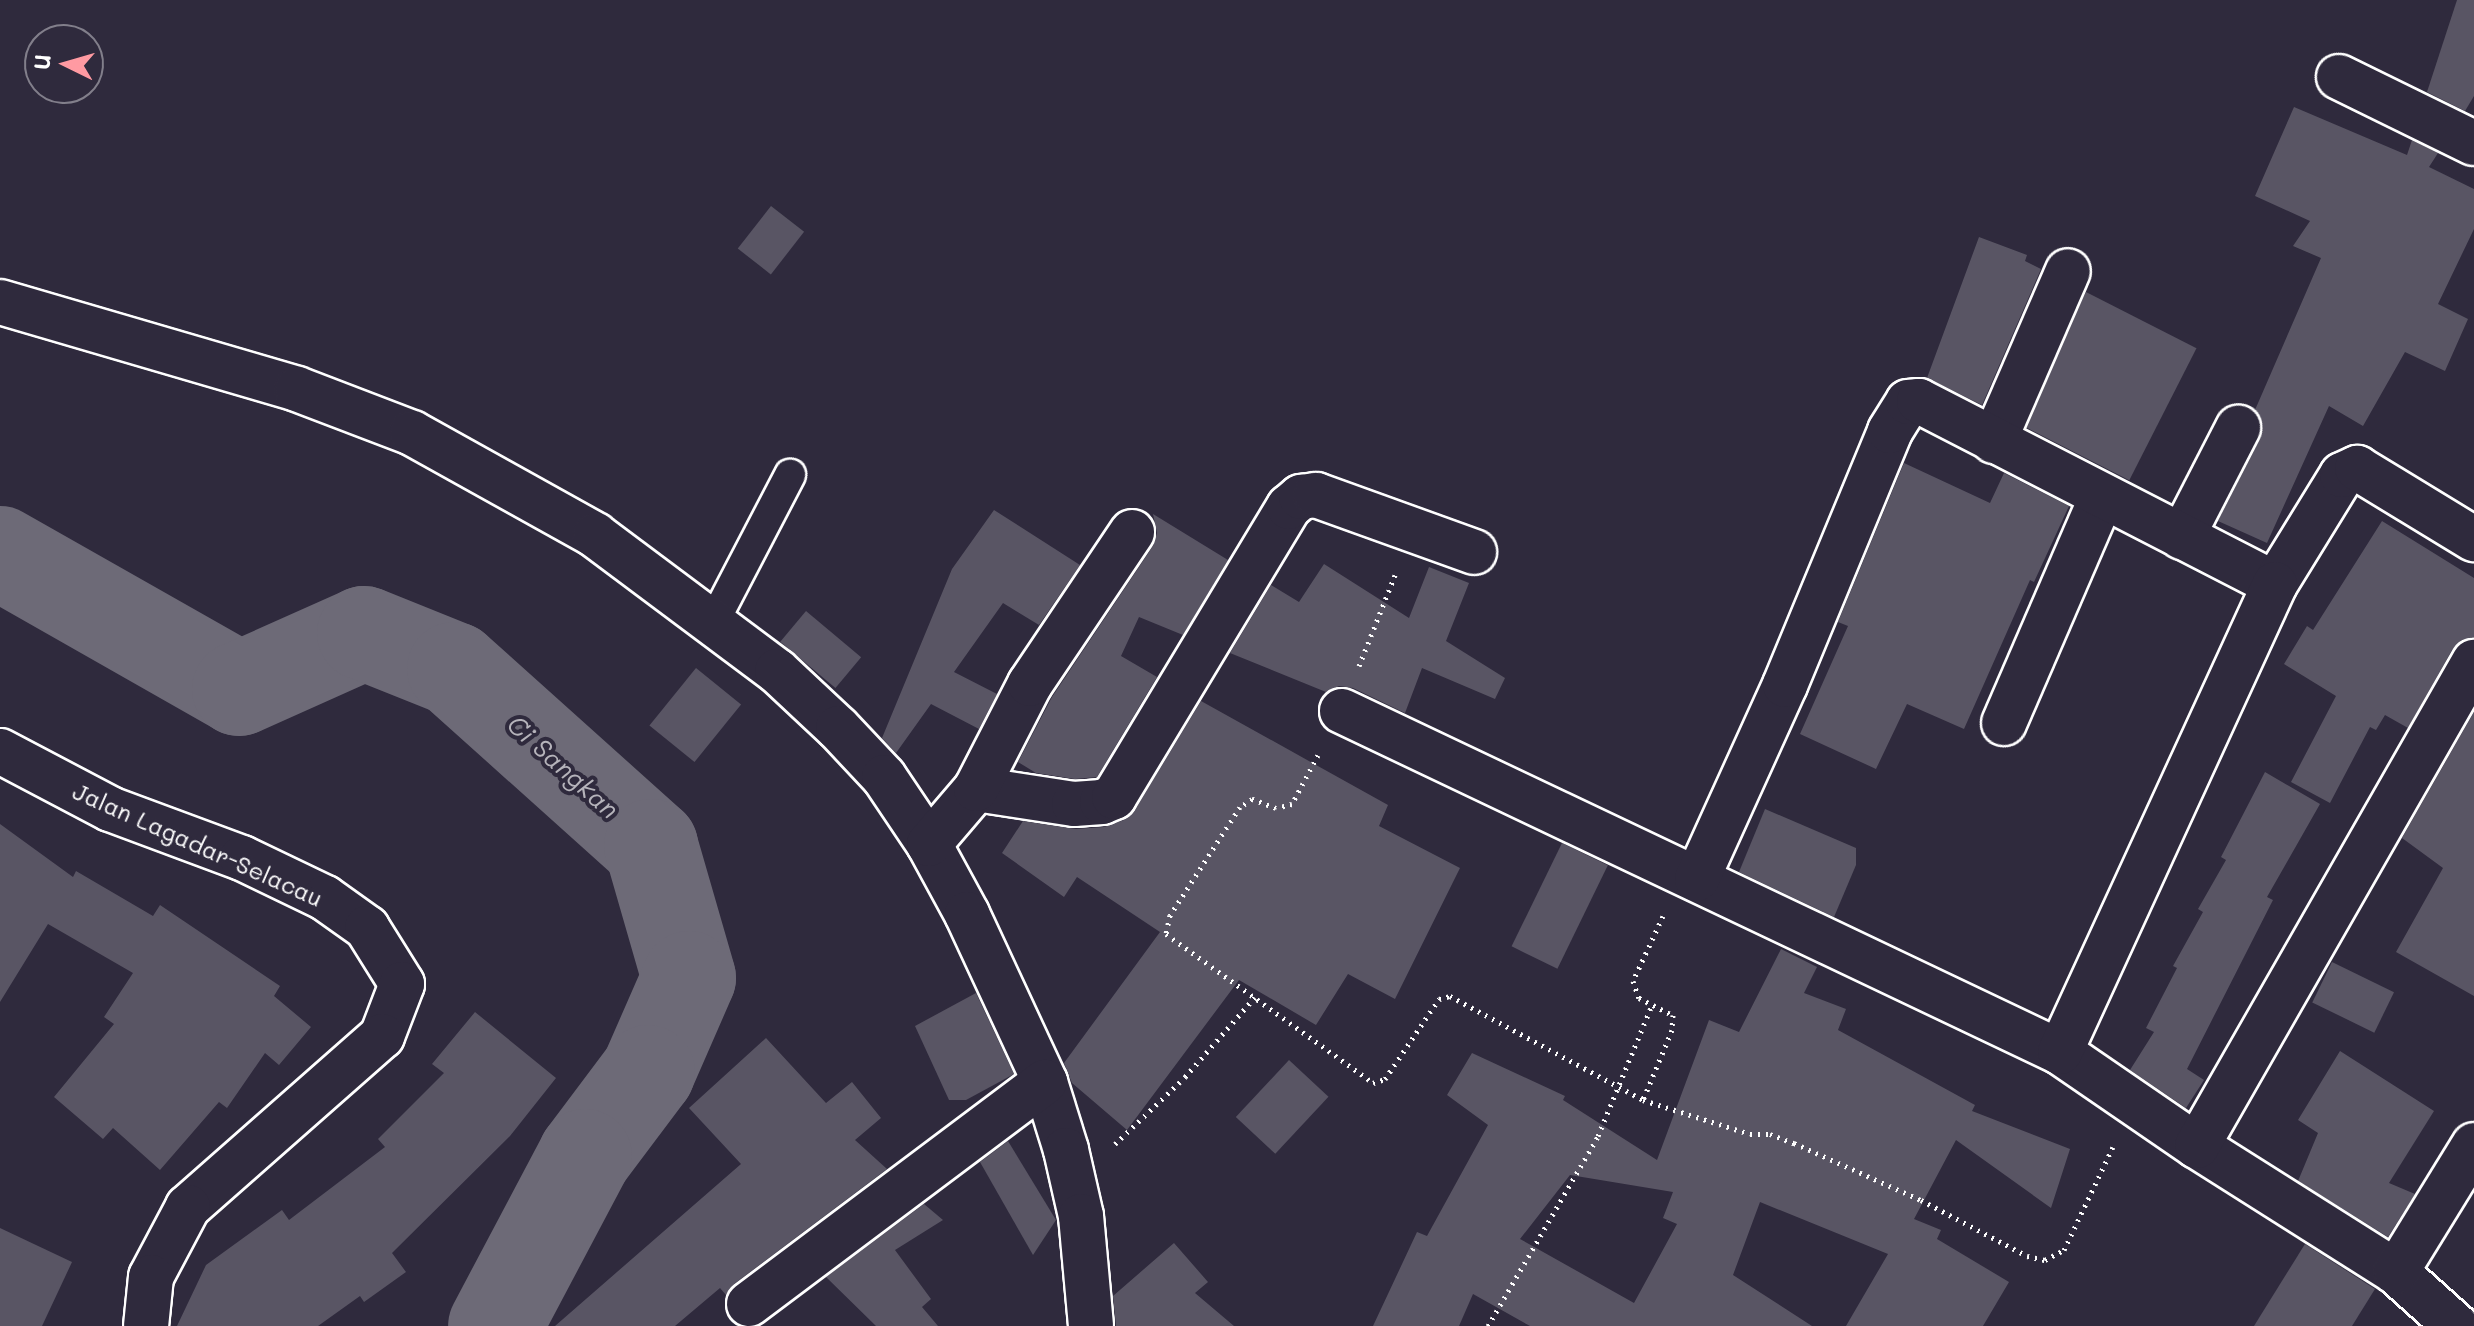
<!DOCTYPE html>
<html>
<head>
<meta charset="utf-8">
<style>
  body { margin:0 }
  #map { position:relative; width:2474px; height:1326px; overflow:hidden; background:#2f2a3d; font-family:Mali,sans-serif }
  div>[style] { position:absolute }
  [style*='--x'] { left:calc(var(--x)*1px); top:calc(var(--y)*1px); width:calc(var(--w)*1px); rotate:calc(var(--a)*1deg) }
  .river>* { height:94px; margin:-47px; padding:0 47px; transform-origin:47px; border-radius:47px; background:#6d6a77 }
  .building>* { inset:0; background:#595564; transform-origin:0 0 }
  .path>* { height:5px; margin-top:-2.5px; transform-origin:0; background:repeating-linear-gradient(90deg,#fff 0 2px,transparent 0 8px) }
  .roads { filter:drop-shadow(2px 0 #fff) drop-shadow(-2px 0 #fff) drop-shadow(0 2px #fff) drop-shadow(0 -2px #fff) }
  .lane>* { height:30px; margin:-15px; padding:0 15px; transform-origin:15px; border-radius:15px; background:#2f2a3d }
  .street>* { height:44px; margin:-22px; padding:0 22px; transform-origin:22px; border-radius:22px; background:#2f2a3d }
  .secondary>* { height:44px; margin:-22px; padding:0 22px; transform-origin:22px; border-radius:22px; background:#2f2a3d }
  span { translate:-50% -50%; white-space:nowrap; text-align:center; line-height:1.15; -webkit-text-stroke:8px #2f2a3d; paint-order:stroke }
  .street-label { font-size:24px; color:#fff }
  .water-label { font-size:26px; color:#b6b4bb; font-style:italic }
  .north { position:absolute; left:24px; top:24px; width:80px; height:80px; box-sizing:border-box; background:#2f2a3d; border:2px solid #827f8b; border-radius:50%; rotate:275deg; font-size:22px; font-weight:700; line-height:32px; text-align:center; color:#fff }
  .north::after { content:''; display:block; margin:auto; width:28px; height:36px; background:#ff9aa2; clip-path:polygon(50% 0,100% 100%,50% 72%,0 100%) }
</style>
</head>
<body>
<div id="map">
  <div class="river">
    <i style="--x:0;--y:553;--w:275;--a:29.6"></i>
    <i style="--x:239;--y:689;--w:137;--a:-24.1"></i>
    <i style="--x:364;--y:633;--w:97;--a:21.8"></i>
    <i style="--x:454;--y:669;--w:265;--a:41.9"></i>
    <i style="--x:651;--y:846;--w:137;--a:73.9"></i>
    <i style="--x:689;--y:978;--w:103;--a:113.6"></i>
    <i style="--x:648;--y:1072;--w:105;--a:126.9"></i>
    <i style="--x:585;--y:1156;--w:192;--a:117.9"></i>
  </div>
  <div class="building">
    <i style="clip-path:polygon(2457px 0,2474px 0,2474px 96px,2465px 111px,2427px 92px)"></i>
    <i style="clip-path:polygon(2294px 107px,2407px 155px,2412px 140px,2438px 153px,2429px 167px,2474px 189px,2474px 229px,2438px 304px,2468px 319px,2445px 371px,2405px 352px,2363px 426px,2329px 406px,2267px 543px,2218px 521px,2260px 439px,2263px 426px,2255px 410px,2321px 258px,2293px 246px,2310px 221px,2255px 196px)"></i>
    <i style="left:771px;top:206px;width:42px;height:54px;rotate:38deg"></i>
    <i style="clip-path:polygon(1979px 237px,2027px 255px,2025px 261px,2041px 269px,1982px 405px,1927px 378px)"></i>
    <i style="left:2086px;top:292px;width:124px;height:148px;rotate:27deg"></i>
    <i style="clip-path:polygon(1904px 463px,1990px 503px,2004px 473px,2069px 506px,2034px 582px,2030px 580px,1964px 729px,1907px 704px,1876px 769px,1800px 734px,1848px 626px,1838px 622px)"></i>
    <i style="clip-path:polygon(994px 510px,1080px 565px,1039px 625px,1003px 603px,954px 672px,997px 694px,979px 729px,931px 704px,896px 753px,882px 738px,952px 569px)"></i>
    <i style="clip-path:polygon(1153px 514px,1228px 560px,1183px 635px,1139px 617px,1121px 656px,1157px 677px,1097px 777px,1075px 779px,1036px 773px,1018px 762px,1052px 697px,1153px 546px,1157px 533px)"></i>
    <i style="clip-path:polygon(2382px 521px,2474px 578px,2474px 637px,2462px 640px,2452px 650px,2408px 728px,2385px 715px,2376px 730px,2370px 727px,2330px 803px,2291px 782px,2336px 696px,2284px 664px,2307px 626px,2313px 630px)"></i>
    <i style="clip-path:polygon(1324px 564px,1409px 618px,1429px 567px,1469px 583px,1446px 641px,1505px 678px,1495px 699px,1422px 668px,1405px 713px,1353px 688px,1339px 686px,1326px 692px,1230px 653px,1271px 585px,1299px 602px)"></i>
    <i style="left:806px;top:611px;width:72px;height:40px;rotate:40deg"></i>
    <i style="left:696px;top:668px;width:58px;height:74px;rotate:39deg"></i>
    <i style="clip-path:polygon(1201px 701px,1388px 805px,1379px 826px,1460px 868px,1395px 999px,1348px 974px,1316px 1025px,1239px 980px,1127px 1130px,1072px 1083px,1064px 1063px,1160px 932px,1077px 877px,1064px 897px,1002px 853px,1023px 821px,1076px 829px,1104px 827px,1124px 820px,1135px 810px)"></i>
    <i style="clip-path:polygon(2474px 712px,2474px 996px,2396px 952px,2443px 868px,2402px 838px)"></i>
    <i style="clip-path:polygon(2265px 772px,2320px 804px,2267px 897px,2273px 900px,2187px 1069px,2204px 1080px,2186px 1108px,2130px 1070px,2154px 1032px,2146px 1028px,2177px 968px,2173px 966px,2203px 912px,2198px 909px,2226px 860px,2221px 857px)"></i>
    <i style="clip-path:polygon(1765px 809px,1856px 848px,1856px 865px,1834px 917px,1739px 872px)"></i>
    <i style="clip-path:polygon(0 824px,73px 877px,76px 871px,153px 916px,160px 905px,280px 986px,274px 996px,311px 1027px,279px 1065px,265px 1053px,227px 1108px,219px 1102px,160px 1170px,113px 1128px,103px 1139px,54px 1097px,114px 1024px,104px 1017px,133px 973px,48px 924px,0 1002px)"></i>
    <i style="left:1562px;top:843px;width:51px;height:115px;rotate:26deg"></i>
    <i style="clip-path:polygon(evenodd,1781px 949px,1817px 967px,1804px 993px,1846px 1009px,1838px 1030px,1975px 1105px,1972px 1111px,2070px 1149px,2051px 1208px,1956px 1140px,1914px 1219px,1941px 1230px,1937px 1239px,2009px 1282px,1983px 1326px,1846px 1326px,1888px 1254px,1760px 1202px,1733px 1275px,1812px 1326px,1530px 1326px,1473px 1294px,1459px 1326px,1373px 1326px,1417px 1232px,1427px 1236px,1488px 1125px,1447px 1095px,1472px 1053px,1565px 1096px,1563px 1100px,1657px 1160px,1709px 1020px,1739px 1032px,1781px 949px,1570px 1175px,1673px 1192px,1663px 1218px,1677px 1224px,1634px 1303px,1520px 1239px,1570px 1175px)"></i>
    <i style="left:2332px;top:962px;width:69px;height:45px;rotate:26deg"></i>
    <i style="clip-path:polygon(976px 993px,1014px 1074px,966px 1100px,949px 1100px,915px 1026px)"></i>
    <i style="clip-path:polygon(475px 1012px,556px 1078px,510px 1136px,392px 1253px,406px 1272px,364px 1302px,360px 1296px,318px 1326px,177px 1326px,206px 1265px,282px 1210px,289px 1220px,385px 1147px,378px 1139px,444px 1073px,432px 1064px)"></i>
    <i style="clip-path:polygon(766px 1038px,826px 1103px,852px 1082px,881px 1118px,855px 1140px,887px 1169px,734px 1284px,726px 1295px,720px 1288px,675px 1326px,555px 1326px,741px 1164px,689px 1108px)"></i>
    <i style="clip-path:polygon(2340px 1051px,2434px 1111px,2389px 1183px,2415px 1194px,2388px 1237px,2298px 1181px,2318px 1133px,2298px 1120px)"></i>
    <i style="left:1289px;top:1060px;width:54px;height:78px;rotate:43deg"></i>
    <i style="clip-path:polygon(1008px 1141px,1056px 1220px,1033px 1255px,980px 1162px)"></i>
    <i style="clip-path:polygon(924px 1204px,943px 1220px,895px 1250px,931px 1299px,922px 1307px,938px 1326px,876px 1326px,826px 1277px)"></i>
    <i style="clip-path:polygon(0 1228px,72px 1262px,42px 1326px,0 1326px)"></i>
    <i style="clip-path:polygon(1174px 1243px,1208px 1282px,1195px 1293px,1234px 1326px,1116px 1326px,1113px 1296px)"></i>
    <i style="clip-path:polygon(2305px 1244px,2375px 1289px,2352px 1326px,2254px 1326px)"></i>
  </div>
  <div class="path">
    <i style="--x:1359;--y:666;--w:98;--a:-68.4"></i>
    <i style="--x:1318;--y:755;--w:55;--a:118"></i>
    <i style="--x:1292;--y:804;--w:16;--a:166"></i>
    <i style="--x:1276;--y:808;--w:26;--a:-159"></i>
    <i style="--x:1252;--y:799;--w:14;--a:146"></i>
    <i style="--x:1240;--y:807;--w:129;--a:122.9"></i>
    <i style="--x:1170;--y:915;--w:19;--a:102"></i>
    <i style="--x:1166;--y:934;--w:255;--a:35.7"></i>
    <i style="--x:1373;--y:1083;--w:13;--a:-18"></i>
    <i style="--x:1385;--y:1079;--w:97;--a:-56"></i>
    <i style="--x:1439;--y:999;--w:11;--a:-15"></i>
    <i style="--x:1450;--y:996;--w:219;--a:28.3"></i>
    <i style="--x:1663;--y:916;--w:72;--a:114.8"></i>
    <i style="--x:1633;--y:981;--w:18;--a:71"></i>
    <i style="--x:1639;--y:998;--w:38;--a:27"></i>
    <i style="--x:1673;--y:1015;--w:15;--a:94"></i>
    <i style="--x:1672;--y:1030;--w:76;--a:112.5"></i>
    <i style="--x:1643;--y:1100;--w:112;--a:17.6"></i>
    <i style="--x:1750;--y:1134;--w:20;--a:0"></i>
    <i style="--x:1770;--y:1134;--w:26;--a:21"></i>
    <i style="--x:1794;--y:1143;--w:139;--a:24.2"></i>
    <i style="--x:1921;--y:1200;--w:120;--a:27.8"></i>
    <i style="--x:2027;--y:1256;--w:18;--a:13"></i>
    <i style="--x:2045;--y:1260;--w:21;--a:-28"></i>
    <i style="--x:2064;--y:1250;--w:114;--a:-64.6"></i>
    <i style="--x:1115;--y:1144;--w:97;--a:-43.7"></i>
    <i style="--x:1185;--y:1077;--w:106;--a:-48.8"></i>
    <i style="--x:1488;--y:1326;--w:220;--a:-59.9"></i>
    <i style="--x:1598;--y:1136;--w:142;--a:-67.6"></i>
  </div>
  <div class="roads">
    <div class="lane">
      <i style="--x:714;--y:621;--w:165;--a:-62.5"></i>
    </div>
    <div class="street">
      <i style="--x:2339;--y:77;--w:150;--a:26.1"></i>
      <i style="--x:0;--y:302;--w:309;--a:16.3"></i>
      <i style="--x:297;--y:389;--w:123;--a:20.9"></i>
      <i style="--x:412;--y:433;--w:210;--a:29.1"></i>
      <i style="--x:595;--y:535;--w:227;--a:36.8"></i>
      <i style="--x:777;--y:671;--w:83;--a:43.1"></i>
      <i style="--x:838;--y:728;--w:67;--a:46.8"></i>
      <i style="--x:884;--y:777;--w:81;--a:56.1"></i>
      <i style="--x:929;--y:844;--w:80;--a:61.5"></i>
      <i style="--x:967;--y:914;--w:185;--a:65.1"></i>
      <i style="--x:1045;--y:1082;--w:71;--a:72.8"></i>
      <i style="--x:1066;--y:1150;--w:68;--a:77.2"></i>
      <i style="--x:1081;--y:1216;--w:110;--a:84.8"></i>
      <i style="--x:1994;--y:441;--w:185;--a:-66.5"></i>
      <i style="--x:2182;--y:537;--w:123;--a:-62.8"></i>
      <i style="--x:1342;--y:711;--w:795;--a:25.4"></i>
      <i style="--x:2060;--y:1052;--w:166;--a:34.5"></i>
      <i style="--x:2197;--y:1146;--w:236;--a:32.3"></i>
      <i style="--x:2396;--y:1272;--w:81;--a:42"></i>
      <i style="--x:2004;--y:723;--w:246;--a:-66.6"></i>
      <i style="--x:976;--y:789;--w:99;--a:8.7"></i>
      <i style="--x:1074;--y:804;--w:28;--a:-4"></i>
      <i style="--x:1102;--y:802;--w:13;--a:-23"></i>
      <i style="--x:1114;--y:797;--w:339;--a:-58.9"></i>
      <i style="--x:1289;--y:507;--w:16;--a:-40"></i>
      <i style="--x:1301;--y:497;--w:15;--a:-8"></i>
      <i style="--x:1316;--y:495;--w:168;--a:19.8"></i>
      <i style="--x:929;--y:844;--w:72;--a:-49.5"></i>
      <i style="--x:976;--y:789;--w:118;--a:-62.8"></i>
      <i style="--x:1030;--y:684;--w:183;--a:-56.1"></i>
      <i style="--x:1697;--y:879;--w:213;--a:-65.6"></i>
      <i style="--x:1785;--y:685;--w:275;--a:-67.5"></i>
      <i style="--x:1890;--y:431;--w:34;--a:-58"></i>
      <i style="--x:1908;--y:402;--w:11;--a:-5"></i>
      <i style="--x:1919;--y:401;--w:400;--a:27.2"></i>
      <i style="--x:2275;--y:584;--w:128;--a:-58.4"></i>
      <i style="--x:2342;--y:475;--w:17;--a:-25"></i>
      <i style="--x:2357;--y:468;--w:137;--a:31.3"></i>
      <i style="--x:2060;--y:1052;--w:515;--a:-65.33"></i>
      <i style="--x:2197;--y:1146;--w:558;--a:-60.22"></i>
      <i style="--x:2396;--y:1272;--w:149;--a:-58.4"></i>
      <i style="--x:749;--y:1304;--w:370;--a:-36.9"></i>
    </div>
    <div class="secondary">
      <i style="--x:0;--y:751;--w:124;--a:27.8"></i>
      <i style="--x:110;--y:809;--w:141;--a:20.4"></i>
      <i style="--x:242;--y:858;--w:92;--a:25.7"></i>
      <i style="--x:325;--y:898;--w:52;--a:35.5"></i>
      <i style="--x:367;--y:928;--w:66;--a:58"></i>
      <i style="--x:402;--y:984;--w:56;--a:111"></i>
      <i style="--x:382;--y:1036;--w:259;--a:138.6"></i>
      <i style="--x:188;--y:1207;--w:79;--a:117.9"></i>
      <i style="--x:151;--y:1277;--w:49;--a:95.8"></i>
    </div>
  </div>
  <div class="street-label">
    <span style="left:198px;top:844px;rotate:24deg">Jalan Lagadar-Selacau</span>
  </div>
  <div class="water-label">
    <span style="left:563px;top:767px;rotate:42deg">Ci Sangkan</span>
  </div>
  <div class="north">U</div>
</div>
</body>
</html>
